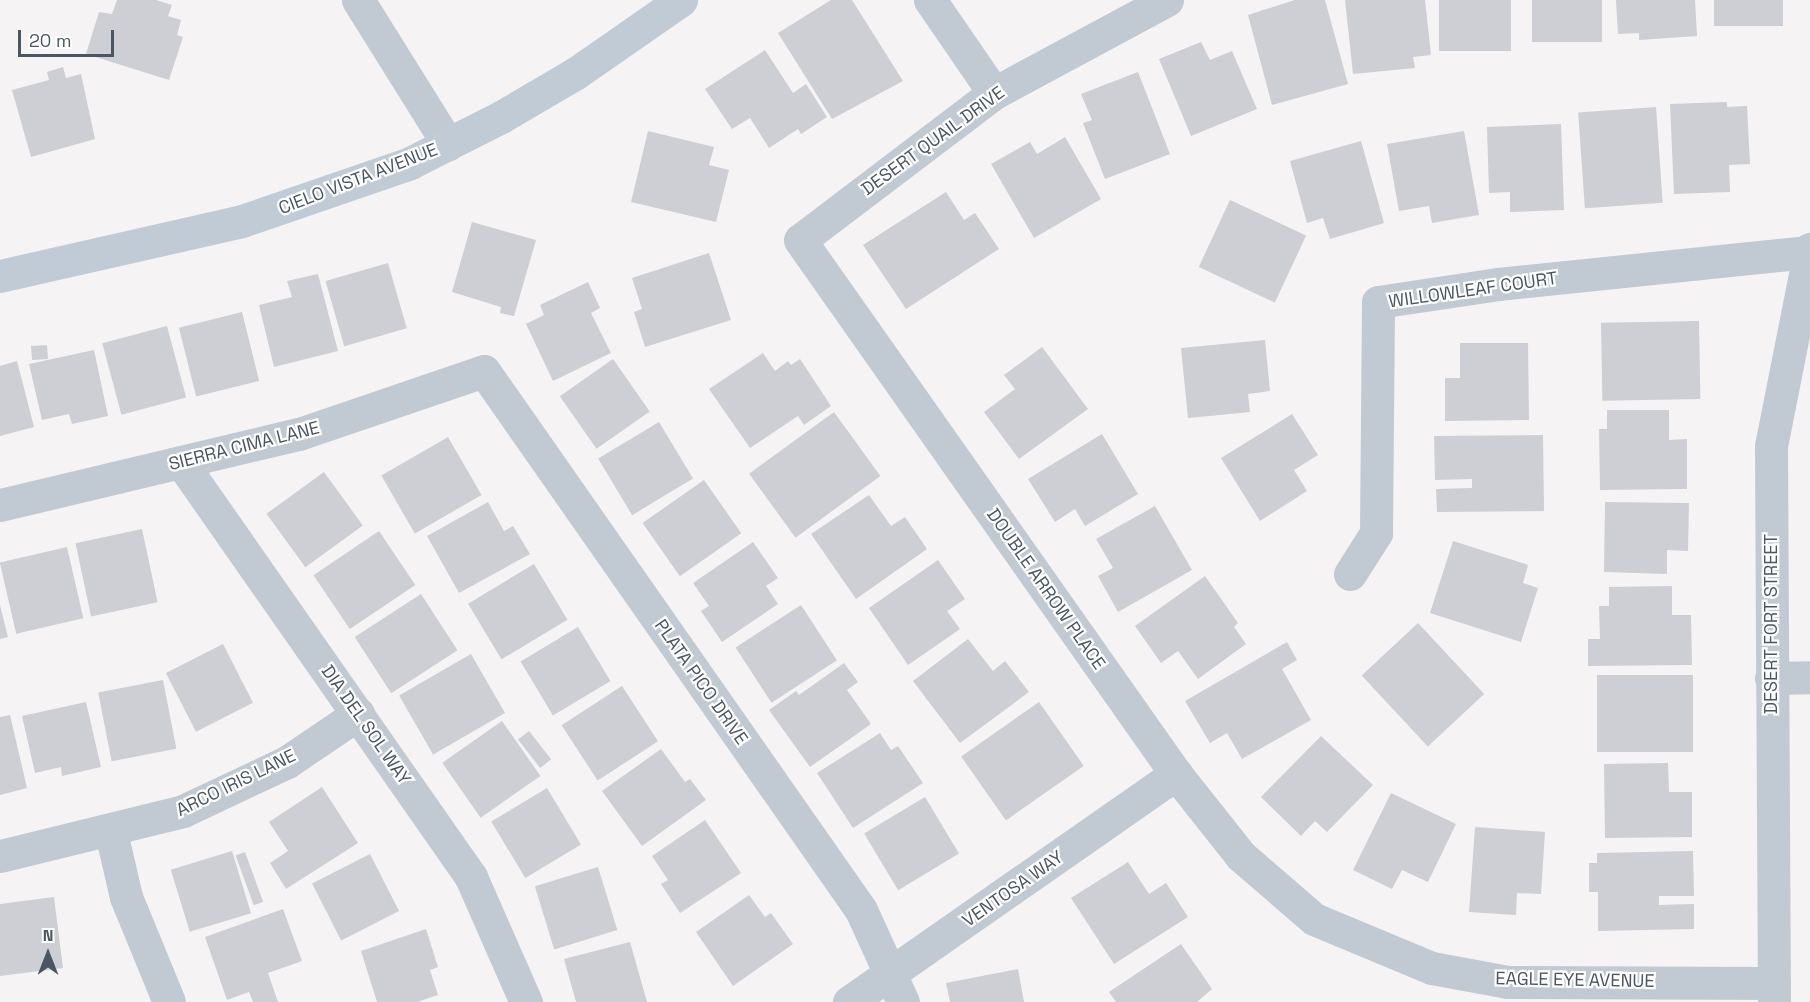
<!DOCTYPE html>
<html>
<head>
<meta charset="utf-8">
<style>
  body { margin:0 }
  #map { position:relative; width:1810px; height:1002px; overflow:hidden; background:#f5f3f3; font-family:"Space Grotesk",sans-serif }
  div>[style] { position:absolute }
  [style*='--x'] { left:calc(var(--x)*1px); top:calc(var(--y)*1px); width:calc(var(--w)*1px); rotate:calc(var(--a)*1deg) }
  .building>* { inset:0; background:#cdcfd5; transform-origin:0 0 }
  .street>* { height:33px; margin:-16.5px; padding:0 16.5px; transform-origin:16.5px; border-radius:16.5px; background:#c1cad2 }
  .secondary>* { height:33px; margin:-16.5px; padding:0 16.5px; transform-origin:16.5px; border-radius:16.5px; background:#c1cbd6 }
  span { translate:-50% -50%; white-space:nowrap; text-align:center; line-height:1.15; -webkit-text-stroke:4.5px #fff; paint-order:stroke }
  .street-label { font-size:18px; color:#4a5661 }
  .north { position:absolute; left:18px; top:924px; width:60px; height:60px; -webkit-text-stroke:4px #fff; paint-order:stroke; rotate:0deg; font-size:16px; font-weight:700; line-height:24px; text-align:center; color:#4a5661 }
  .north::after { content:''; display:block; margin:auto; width:21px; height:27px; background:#4a5661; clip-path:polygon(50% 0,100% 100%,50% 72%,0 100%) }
  .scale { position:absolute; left:18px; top:30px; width:96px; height:27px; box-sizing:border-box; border:3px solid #4a5661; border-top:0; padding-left:8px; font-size:18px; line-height:21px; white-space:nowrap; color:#4a5661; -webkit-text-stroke:4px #fff; paint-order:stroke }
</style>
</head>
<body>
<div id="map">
  <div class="building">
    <i style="clip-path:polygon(117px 0,156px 0,172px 5px,168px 16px,181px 20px,177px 35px,183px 37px,169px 80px,86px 54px,99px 12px,112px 14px)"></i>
    <i style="clip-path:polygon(831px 0,852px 0,903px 81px,832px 119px,778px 33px)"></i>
    <i style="clip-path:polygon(1295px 0,1325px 0,1348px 84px,1272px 105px,1248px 15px)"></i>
    <i style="clip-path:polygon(1345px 0,1425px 0,1431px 55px,1413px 57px,1415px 68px,1353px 74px)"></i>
    <i style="left:1439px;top:0;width:72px;height:51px"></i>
    <i style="left:1532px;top:0;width:70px;height:42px"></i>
    <i style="clip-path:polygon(1616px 0,1695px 0,1697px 36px,1639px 40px,1639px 33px,1618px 34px)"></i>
    <i style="left:1714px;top:0;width:69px;height:26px"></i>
    <i style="clip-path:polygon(1201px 42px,1210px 60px,1232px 51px,1257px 109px,1191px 136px,1159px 59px)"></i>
    <i style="clip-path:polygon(765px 50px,793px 93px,806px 84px,827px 117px,801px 134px,798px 129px,769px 148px,750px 118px,732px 129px,705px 89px)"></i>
    <i style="clip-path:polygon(63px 67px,66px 78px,81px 74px,95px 139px,31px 157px,12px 90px,49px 80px,47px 72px)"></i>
    <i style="clip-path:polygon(1138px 72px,1170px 154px,1105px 179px,1083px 123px,1092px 120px,1081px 94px)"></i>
    <i style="clip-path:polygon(1727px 102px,1727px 107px,1747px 106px,1750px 164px,1729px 165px,1730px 192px,1674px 194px,1670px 104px)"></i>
    <i style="left:1656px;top:107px;width:96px;height:78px;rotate:86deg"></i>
    <i style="clip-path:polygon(1561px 124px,1564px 210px,1510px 212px,1510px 192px,1489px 193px,1487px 127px)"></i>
    <i style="clip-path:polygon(648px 131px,714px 147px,709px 165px,729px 170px,716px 222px,631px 202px)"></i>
    <i style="clip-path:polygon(1464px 131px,1479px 215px,1432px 223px,1429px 206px,1399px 211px,1387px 144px)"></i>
    <i style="clip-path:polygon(1065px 137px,1101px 199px,1034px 238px,991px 164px,1030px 142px,1037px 154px)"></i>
    <i style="clip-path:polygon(1361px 141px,1384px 223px,1330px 239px,1323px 218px,1307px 223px,1290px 161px)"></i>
    <i style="clip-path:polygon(946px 192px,964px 220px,975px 213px,999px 249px,906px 309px,863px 245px)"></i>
    <i style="left:1230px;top:200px;width:84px;height:74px;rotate:25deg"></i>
    <i style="clip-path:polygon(472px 222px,536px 240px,514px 316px,500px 313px,501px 307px,452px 292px)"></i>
    <i style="clip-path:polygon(709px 253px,731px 320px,645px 347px,634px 312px,642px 309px,632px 278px)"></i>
    <i style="left:388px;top:263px;width:68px;height:65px;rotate:74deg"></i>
    <i style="clip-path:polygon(318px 274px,338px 351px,274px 367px,259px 305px,292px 297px,287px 281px)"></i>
    <i style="clip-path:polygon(588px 282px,600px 308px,591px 313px,611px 353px,553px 381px,526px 324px,544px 315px,540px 305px)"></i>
    <i style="left:242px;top:312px;width:71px;height:65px;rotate:76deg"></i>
    <i style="left:1699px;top:321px;width:78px;height:98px;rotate:89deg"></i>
    <i style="left:167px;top:326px;width:74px;height:67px;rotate:75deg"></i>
    <i style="clip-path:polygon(1265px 340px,1270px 391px,1248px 394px,1250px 412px,1188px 418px,1181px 348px)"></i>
    <i style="clip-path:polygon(1460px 343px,1528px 343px,1529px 420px,1445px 421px,1445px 378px,1460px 378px)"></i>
    <i style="left:47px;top:345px;width:14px;height:16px;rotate:86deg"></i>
    <i style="clip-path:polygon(1042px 347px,1088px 409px,1019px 459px,984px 412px,1015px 389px,1004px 375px)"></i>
    <i style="clip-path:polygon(94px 350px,108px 416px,72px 424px,69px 414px,42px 420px,29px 364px)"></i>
    <i style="clip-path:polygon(763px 353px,775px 371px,788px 361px,791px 365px,800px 359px,831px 406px,804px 425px,798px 416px,750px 448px,709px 389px)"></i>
    <i style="left:613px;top:359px;width:64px;height:65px;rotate:55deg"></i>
    <i style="clip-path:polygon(17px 361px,34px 427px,0 436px,0 366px)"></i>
    <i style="clip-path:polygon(1607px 410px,1669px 410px,1669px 440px,1687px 439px,1687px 489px,1600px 490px,1599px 429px,1607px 429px)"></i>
    <i style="left:834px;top:412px;width:79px;height:105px;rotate:54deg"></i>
    <i style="clip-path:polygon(1292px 414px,1318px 455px,1294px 470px,1307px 491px,1260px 521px,1221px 458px)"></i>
    <i style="left:659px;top:422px;width:66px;height:71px;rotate:59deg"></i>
    <i style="clip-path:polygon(1102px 434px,1138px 494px,1085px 526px,1075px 509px,1055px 522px,1028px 479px)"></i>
    <i style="clip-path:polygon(1543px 435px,1544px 511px,1437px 512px,1436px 489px,1472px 488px,1472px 479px,1435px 480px,1434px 436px)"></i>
    <i style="left:448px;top:437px;width:67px;height:77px;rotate:60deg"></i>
    <i style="left:324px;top:472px;width:66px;height:71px;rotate:54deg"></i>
    <i style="left:704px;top:480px;width:65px;height:75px;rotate:55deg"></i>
    <i style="clip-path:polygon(869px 495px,891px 526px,905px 517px,927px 549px,856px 599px,811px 534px)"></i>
    <i style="clip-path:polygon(488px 502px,504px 531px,513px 526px,530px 554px,459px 593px,427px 536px)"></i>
    <i style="clip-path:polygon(1605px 502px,1689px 503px,1688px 551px,1667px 550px,1667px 574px,1604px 572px)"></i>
    <i style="clip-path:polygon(1155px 506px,1192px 570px,1118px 612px,1098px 576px,1113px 568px,1096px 539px)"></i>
    <i style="left:142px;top:529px;width:75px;height:68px;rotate:78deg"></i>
    <i style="left:379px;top:531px;width:65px;height:79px;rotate:56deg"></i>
    <i style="clip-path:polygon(1453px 541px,1528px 565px,1523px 583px,1538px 588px,1521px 642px,1430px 613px)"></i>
    <i style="clip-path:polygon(753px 542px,778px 578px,766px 586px,778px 604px,722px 642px,701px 611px,709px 606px,693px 583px)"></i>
    <i style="left:67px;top:547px;width:73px;height:69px;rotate:77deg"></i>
    <i style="clip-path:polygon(938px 560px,965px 599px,947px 611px,960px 629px,908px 665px,869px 608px)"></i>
    <i style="left:534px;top:564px;width:65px;height:77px;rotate:59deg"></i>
    <i style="clip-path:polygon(1205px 576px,1238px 623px,1234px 627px,1246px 644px,1198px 679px,1178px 651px,1161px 663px,1135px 626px)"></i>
    <i style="clip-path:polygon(1672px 586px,1672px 615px,1691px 615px,1692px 665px,1588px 666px,1588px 639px,1600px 639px,1599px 606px,1609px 606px,1609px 587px)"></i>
    <i style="left:421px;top:594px;width:67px;height:79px;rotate:57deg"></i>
    <i style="clip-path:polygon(0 605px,8px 637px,0 639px)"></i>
    <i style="left:801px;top:605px;width:66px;height:78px;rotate:57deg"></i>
    <i style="left:1418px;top:623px;width:97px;height:77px;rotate:47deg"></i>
    <i style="left:578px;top:627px;width:63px;height:67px;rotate:59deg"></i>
    <i style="clip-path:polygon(968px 639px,993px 671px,1005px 661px,1029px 692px,960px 743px,913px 681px)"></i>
    <i style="clip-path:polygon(1287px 642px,1297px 660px,1282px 669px,1311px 720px,1242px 759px,1227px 733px,1210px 743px,1185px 701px)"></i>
    <i style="left:223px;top:644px;width:66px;height:64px;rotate:63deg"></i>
    <i style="left:471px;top:654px;width:68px;height:83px;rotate:60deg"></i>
    <i style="clip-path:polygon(844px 663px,858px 682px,847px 690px,871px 724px,810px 767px,769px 710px,796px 691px,799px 695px)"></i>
    <i style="left:1693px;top:675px;width:77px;height:96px;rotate:90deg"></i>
    <i style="left:163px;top:680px;width:70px;height:66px;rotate:79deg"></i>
    <i style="left:622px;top:686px;width:66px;height:72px;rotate:57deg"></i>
    <i style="clip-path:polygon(86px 702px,101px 767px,62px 776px,61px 767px,35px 773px,22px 716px)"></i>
    <i style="left:1039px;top:702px;width:78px;height:95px;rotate:55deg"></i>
    <i style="clip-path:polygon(10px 715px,27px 788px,0 795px,0 717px)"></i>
    <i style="left:502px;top:721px;width:67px;height:73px;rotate:55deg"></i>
    <i style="left:529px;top:731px;width:36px;height:14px;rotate:52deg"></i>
    <i style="clip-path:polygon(880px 733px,891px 750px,898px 746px,923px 783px,853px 828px,817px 773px)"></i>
    <i style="clip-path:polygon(1321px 736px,1373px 785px,1327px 832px,1315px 821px,1301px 836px,1261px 797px)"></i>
    <i style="clip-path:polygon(661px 749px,685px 782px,690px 779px,706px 800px,642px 846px,602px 791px)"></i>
    <i style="clip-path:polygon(1668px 763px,1669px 792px,1692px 792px,1692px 837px,1605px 838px,1604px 764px)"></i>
    <i style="clip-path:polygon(322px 787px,358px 843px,286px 889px,270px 863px,288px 851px,269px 822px)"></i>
    <i style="left:547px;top:788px;width:66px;height:65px;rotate:59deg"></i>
    <i style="clip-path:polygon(1391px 793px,1456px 824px,1428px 882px,1402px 870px,1392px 889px,1353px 870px)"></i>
    <i style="left:925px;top:797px;width:66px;height:71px;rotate:59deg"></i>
    <i style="clip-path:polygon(705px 820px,741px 873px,680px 913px,661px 884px,668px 880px,652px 856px)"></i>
    <i style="clip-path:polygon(1475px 827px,1545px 832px,1541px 894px,1517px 893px,1516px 915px,1469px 912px)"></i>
    <i style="left:232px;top:851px;width:65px;height:64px;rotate:73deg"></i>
    <i style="clip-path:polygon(1693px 851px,1694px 896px,1659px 896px,1659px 905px,1694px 904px,1694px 929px,1598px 931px,1598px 892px,1589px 892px,1589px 863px,1597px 863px,1597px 853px)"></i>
    <i style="left:245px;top:852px;width:53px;height:10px;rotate:70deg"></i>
    <i style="left:370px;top:854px;width:64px;height:65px;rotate:63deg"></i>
    <i style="clip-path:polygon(1128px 862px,1149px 894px,1166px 883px,1188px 917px,1114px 964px,1071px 898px)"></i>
    <i style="left:598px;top:867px;width:66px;height:66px;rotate:73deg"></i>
    <i style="clip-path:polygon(749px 895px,765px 917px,771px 913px,793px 944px,733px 986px,696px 932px)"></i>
    <i style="clip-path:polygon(54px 897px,63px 968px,0 976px,0 904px)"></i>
    <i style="clip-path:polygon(283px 909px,302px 961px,268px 973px,278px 1002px,253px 1002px,249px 992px,227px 1000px,205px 937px)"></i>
    <i style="clip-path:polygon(426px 929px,438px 967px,430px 970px,438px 995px,417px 1002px,377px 1002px,361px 951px)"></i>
    <i style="clip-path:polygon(630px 942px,647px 1002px,576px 1002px,564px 959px)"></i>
    <i style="clip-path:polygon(1181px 944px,1212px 989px,1197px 1002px,1116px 1002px,1109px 992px)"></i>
    <i style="clip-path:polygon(1018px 969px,1024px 1002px,950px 1002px,946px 983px)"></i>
  </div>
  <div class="street">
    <i style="--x:358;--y:0;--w:170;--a:58"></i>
    <i style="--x:930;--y:0;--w:113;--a:55.5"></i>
    <i style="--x:1167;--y:0;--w:196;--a:151.7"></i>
    <i style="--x:994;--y:93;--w:243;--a:142.8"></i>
    <i style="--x:800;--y:240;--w:653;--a:54.85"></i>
    <i style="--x:1176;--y:774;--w:105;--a:51.6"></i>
    <i style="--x:1241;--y:856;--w:96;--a:40.8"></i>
    <i style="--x:1314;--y:919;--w:128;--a:22.6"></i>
    <i style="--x:1432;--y:968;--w:77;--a:10.4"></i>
    <i style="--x:1508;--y:982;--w:266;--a:0.2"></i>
    <i style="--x:181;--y:462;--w:506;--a:55.05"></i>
    <i style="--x:471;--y:877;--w:137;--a:66.3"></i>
    <i style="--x:0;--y:505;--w:307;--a:-13.4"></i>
    <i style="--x:299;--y:434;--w:195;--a:-18.8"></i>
    <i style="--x:484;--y:371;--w:658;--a:55.03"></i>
    <i style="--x:861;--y:910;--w:101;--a:65.5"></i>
    <i style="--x:1350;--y:574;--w:49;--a:-57.6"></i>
    <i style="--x:1376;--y:533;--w:231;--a:-89.5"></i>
    <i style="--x:1378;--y:302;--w:121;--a:-8.5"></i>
    <i style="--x:1498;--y:284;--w:313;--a:-5.9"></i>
    <i style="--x:1771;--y:678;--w:39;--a:-1"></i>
    <i style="--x:111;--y:832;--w:67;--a:77"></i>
    <i style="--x:126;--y:897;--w:113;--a:67.7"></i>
    <i style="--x:0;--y:856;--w:188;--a:-13.8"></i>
    <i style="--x:183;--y:811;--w:115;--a:-25.2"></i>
    <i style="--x:287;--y:762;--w:86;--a:-34.1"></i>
    <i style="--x:849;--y:1002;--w:399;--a:-34.9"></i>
    <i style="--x:1774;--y:1002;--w:556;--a:-90.31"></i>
    <i style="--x:1771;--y:446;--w:201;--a:-78.8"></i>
  </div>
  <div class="secondary">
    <i style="--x:0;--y:276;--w:248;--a:-12.8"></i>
    <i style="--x:242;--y:221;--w:178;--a:-19"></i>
    <i style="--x:410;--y:163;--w:102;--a:-26.8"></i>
    <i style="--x:501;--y:117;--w:87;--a:-30.4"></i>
    <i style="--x:576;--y:73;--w:128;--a:-34.8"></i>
  </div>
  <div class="street-label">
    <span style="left:933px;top:141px;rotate:-36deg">DESERT QUAIL DRIVE</span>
    <span style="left:358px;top:179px;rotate:-21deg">CIELO VISTA AVENUE</span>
    <span style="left:1473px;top:290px;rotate:-8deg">WILLOWLEAF COURT</span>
    <span style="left:244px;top:446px;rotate:-14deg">SIERRA CIMA LANE</span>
    <span style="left:1046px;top:589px;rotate:55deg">DOUBLE ARROW PLACE</span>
    <span style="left:1771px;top:624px;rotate:-90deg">DESERT FORT STREET</span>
    <span style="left:701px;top:682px;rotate:55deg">PLATA PICO DRIVE</span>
    <span style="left:366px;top:725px;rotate:55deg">DIA DEL SOL WAY</span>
    <span style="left:236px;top:783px;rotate:-26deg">ARCO IRIS LANE</span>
    <span style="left:1013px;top:889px;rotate:-35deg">VENTOSA WAY</span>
    <span style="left:1575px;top:980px;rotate:1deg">EAGLE EYE AVENUE</span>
  </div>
  <div class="north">N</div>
  <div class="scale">20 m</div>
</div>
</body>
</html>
